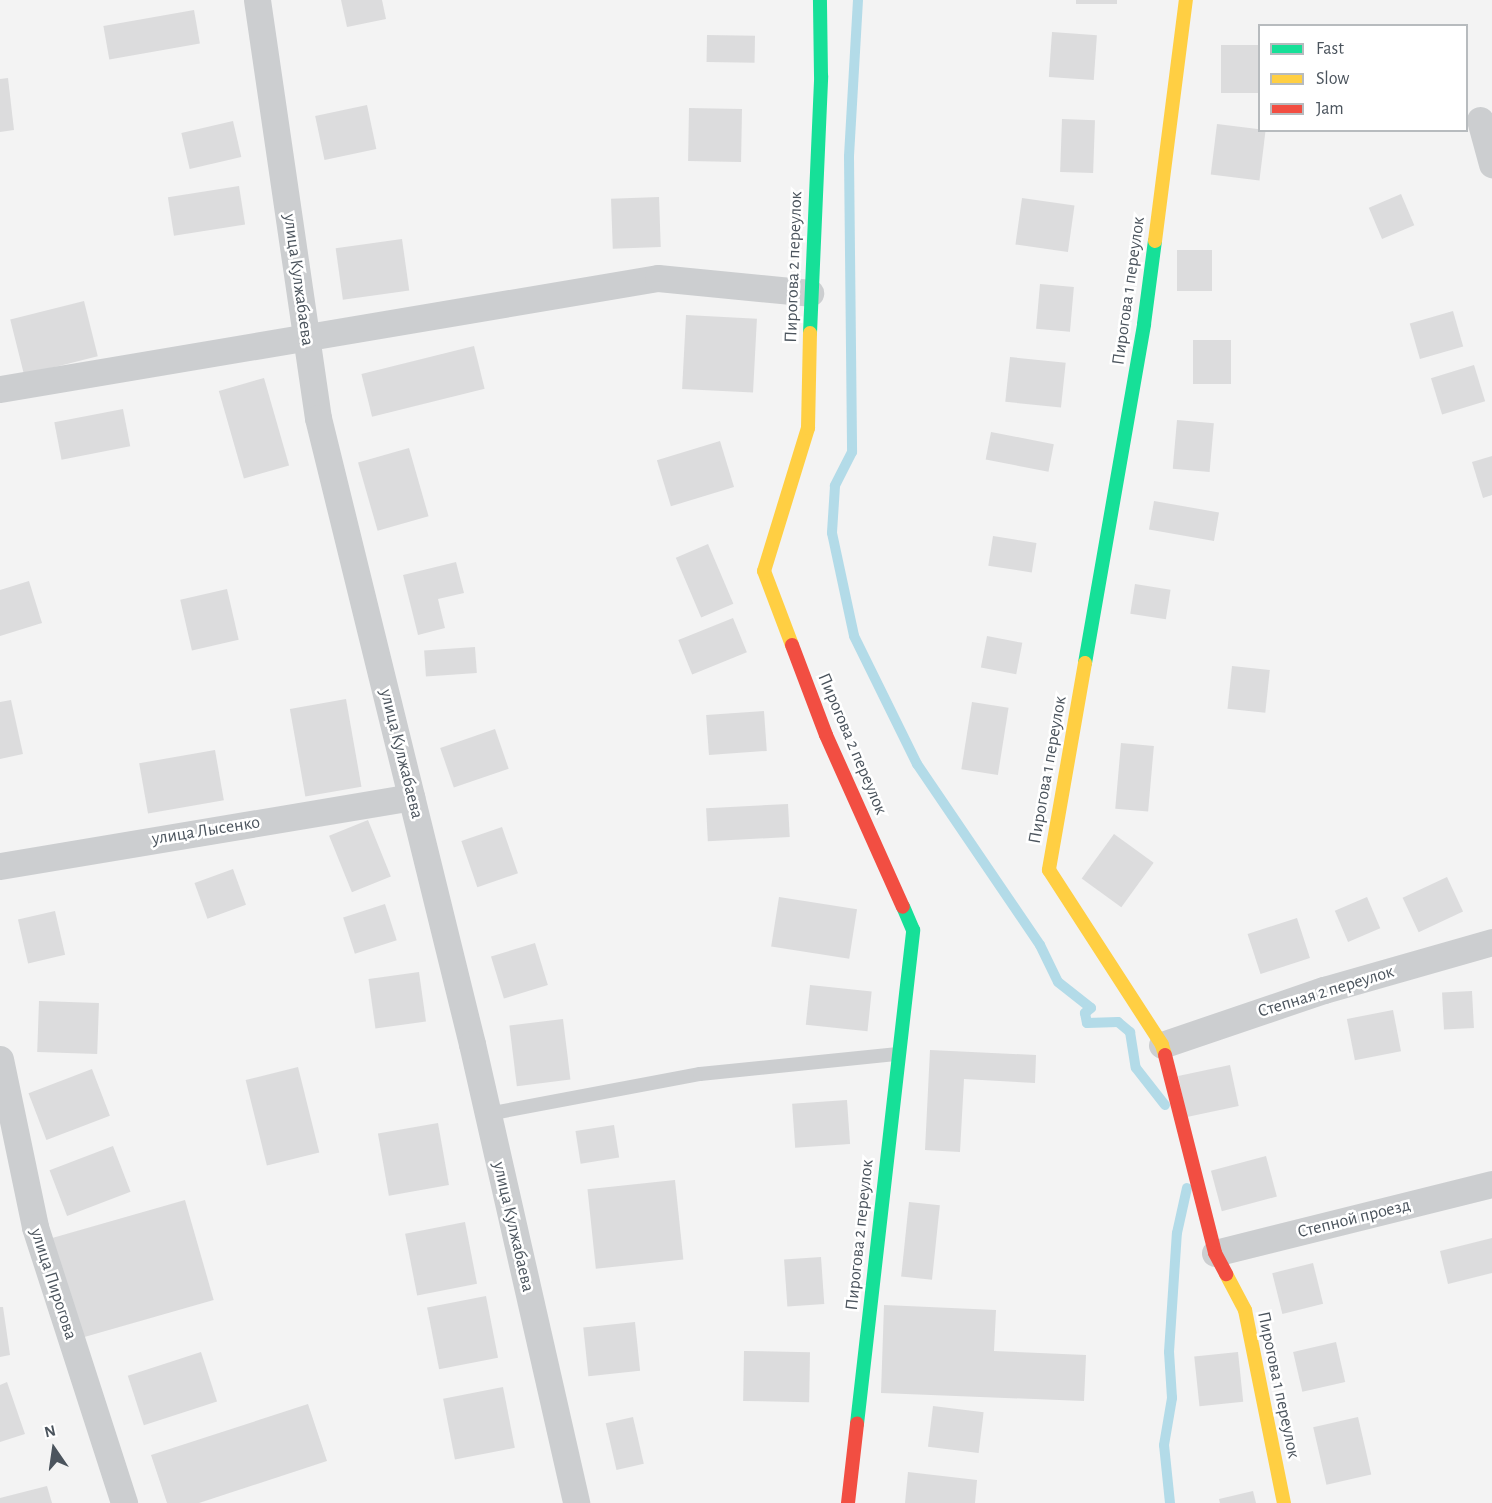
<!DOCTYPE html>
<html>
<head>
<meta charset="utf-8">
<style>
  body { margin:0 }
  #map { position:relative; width:1492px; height:1503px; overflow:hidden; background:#f3f3f3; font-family:"Alegreya Sans",sans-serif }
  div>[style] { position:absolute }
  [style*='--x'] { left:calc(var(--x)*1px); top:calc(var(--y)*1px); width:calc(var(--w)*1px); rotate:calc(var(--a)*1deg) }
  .stream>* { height:10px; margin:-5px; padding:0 5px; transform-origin:5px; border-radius:5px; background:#b3dbe8 }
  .building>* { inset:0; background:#dcdcdd; transform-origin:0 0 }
  .lane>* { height:14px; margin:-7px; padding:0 7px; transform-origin:7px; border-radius:7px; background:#ccced0 }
  .street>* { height:27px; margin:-13.5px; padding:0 13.5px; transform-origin:13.5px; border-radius:13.5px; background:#ccced0 }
  .fast>* { height:14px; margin:-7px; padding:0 7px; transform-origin:7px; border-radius:7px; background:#16e098 }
  .slow>* { height:14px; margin:-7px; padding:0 7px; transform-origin:7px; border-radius:7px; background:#ffcf43 }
  .jam>* { height:14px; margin:-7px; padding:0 7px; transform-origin:7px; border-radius:7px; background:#f24e42 }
  span { translate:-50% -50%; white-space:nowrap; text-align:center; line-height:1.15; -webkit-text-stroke:5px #fff; paint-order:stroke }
  .street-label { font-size:18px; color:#4b545d }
  .legend { position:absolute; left:1258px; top:24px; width:210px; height:108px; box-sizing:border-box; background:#fff; border:2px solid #b7bbbe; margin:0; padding:8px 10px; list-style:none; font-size:18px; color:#4b545d }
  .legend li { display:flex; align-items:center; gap:12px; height:30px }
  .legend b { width:30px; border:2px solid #b7bbbe }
  .north { position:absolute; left:24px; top:1419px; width:60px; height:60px; -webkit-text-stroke:4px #fff; paint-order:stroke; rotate:347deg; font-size:16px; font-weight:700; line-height:24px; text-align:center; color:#4b545d }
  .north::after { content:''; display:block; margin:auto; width:21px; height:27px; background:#4b545d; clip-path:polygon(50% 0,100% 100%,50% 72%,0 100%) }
</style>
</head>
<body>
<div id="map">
  <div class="stream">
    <i style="--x:858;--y:0;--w:157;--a:93.3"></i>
    <i style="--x:849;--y:157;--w:295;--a:89.4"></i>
    <i style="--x:852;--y:452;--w:38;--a:117"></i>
    <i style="--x:835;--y:486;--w:47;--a:93.7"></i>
    <i style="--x:832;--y:533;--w:105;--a:77.9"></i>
    <i style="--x:854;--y:636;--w:143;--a:63.8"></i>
    <i style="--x:917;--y:764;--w:219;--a:55.8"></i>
    <i style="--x:1040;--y:945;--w:41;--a:64.1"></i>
    <i style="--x:1058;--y:982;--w:42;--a:38.2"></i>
    <i style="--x:1091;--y:1008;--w:8;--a:140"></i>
    <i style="--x:1085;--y:1013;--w:10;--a:79"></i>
    <i style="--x:1087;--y:1023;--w:31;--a:-2"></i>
    <i style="--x:1118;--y:1022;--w:16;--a:40"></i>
    <i style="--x:1130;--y:1032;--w:36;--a:81"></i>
    <i style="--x:1136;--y:1068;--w:47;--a:51.9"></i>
    <i style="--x:1170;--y:1503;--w:58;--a:-95.9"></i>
    <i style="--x:1164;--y:1445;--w:48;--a:-80.3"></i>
    <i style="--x:1172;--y:1398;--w:46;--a:-93.7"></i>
    <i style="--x:1169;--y:1352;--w:119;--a:-86.2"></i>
    <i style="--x:1177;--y:1233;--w:46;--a:-77.5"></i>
  </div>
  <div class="building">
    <i style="clip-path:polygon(341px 0,382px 0,386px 19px,347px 27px)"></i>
    <i style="left:1076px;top:0;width:41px;height:4px"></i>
    <i style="left:194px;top:10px;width:34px;height:92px;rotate:80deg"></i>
    <i style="left:1052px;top:32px;width:45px;height:45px;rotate:4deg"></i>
    <i style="left:707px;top:35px;width:48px;height:27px;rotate:1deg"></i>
    <i style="left:1260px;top:45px;width:48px;height:39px;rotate:90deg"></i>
    <i style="clip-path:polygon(8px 78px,14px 130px,0 132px,0 79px)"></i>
    <i style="left:367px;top:105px;width:45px;height:53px;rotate:78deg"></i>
    <i style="left:689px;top:108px;width:53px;height:53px;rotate:1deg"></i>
    <i style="left:1062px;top:119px;width:33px;height:53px;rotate:2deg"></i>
    <i style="left:233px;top:121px;width:37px;height:53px;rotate:77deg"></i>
    <i style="left:1217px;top:124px;width:49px;height:51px;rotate:7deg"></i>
    <i style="left:239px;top:186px;width:39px;height:72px;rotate:81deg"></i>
    <i style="left:1401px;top:194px;width:34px;height:35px;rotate:67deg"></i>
    <i style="left:659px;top:197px;width:50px;height:48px;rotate:88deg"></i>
    <i style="left:1022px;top:198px;width:53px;height:47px;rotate:8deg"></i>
    <i style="left:402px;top:239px;width:52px;height:67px;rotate:82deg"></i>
    <i style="left:1177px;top:250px;width:35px;height:41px"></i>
    <i style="left:1040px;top:284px;width:34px;height:45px;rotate:5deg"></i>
    <i style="left:84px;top:301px;width:57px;height:76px;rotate:76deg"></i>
    <i style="left:1453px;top:311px;width:37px;height:45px;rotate:74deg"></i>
    <i style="left:686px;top:315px;width:71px;height:74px;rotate:3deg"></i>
    <i style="left:1193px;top:340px;width:38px;height:44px"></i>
    <i style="left:474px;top:346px;width:44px;height:116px;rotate:76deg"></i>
    <i style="left:1010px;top:357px;width:56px;height:45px;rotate:6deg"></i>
    <i style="left:1474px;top:365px;width:38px;height:45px;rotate:73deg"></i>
    <i style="left:264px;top:378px;width:91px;height:47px;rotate:74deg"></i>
    <i style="left:123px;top:409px;width:38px;height:70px;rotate:79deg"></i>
    <i style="left:1177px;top:420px;width:37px;height:49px;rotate:5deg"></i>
    <i style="left:991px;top:432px;width:64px;height:28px;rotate:11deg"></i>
    <i style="left:720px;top:441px;width:48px;height:66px;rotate:73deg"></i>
    <i style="left:409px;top:448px;width:71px;height:53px;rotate:74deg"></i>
    <i style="clip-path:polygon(1492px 456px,1492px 495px,1483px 498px,1472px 462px)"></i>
    <i style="left:1154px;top:501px;width:66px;height:29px;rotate:10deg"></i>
    <i style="left:993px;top:536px;width:44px;height:30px;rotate:9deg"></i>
    <i style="left:708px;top:544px;width:65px;height:35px;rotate:67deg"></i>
    <i style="clip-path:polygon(456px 562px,464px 593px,438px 599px,445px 628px,418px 635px,403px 575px)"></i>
    <i style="clip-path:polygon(29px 581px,42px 623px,0 636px,0 590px)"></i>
    <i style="left:1135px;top:584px;width:36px;height:30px;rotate:9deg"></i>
    <i style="left:227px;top:589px;width:52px;height:48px;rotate:77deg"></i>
    <i style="left:733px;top:618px;width:37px;height:59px;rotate:68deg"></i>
    <i style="left:987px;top:636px;width:36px;height:32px;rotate:11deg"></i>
    <i style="left:475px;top:647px;width:26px;height:51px;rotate:86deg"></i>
    <i style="left:1232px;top:666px;width:38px;height:43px;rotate:6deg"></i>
    <i style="left:346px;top:699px;width:89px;height:57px;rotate:80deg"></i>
    <i style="clip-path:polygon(11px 700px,23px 754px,0 759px,0 702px)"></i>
    <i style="left:972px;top:702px;width:37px;height:68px;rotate:9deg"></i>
    <i style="left:764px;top:711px;width:40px;height:58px;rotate:86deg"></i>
    <i style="left:495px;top:729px;width:42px;height:58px;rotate:71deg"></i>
    <i style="left:1121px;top:743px;width:33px;height:66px;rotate:5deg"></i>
    <i style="left:215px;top:750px;width:51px;height:77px;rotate:80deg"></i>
    <i style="left:788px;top:804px;width:33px;height:82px;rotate:87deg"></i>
    <i style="left:368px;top:820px;width:61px;height:42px;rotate:68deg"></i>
    <i style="left:502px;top:827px;width:49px;height:43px;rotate:71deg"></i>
    <i style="left:1114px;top:834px;width:49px;height:55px;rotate:36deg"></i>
    <i style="left:233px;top:869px;width:38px;height:41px;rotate:70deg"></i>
    <i style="left:1447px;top:877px;width:38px;height:49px;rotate:65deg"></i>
    <i style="left:779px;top:897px;width:79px;height:50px;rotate:9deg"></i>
    <i style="left:1367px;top:897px;width:34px;height:35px;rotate:67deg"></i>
    <i style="left:385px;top:904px;width:38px;height:44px;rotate:72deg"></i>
    <i style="left:55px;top:911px;width:45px;height:38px;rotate:77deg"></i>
    <i style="left:1297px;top:918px;width:42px;height:52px;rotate:72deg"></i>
    <i style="left:535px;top:943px;width:44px;height:46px;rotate:73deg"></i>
    <i style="left:419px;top:972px;width:50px;height:51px;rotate:82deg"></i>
    <i style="left:810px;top:985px;width:62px;height:40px;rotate:6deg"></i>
    <i style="left:1472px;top:991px;width:37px;height:30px;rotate:87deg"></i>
    <i style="left:39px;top:1001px;width:60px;height:51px;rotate:2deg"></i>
    <i style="left:1393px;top:1010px;width:42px;height:47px;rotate:79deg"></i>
    <i style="left:563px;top:1019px;width:61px;height:54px;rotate:83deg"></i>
    <i style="clip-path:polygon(930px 1050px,1036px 1055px,1035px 1083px,964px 1079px,960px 1152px,925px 1150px)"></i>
    <i style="left:1230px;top:1065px;width:42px;height:53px;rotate:78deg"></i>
    <i style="left:298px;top:1067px;width:88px;height:54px;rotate:76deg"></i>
    <i style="left:92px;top:1069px;width:50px;height:68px;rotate:69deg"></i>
    <i style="left:847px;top:1100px;width:44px;height:55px;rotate:86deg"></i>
    <i style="left:438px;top:1123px;width:63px;height:61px;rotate:80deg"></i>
    <i style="left:614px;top:1125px;width:33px;height:39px;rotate:81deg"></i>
    <i style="left:113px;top:1146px;width:49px;height:68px;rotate:69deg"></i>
    <i style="left:1266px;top:1156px;width:42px;height:57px;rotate:75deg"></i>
    <i style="left:675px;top:1180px;width:80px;height:88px;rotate:84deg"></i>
    <i style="left:185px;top:1200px;width:104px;height:139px;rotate:74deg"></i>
    <i style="left:909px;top:1202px;width:31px;height:75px;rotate:6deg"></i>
    <i style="left:465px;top:1222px;width:63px;height:61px;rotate:79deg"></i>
    <i style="clip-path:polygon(1492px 1238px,1492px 1273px,1448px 1284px,1440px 1251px)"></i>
    <i style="left:821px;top:1257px;width:47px;height:37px;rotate:86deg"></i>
    <i style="left:1313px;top:1263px;width:42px;height:42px;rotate:76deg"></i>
    <i style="left:486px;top:1296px;width:63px;height:60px;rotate:79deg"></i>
    <i style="clip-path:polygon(884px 1305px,996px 1310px,994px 1351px,1086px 1355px,1084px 1401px,881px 1393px)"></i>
    <i style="clip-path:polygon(0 1307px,3px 1307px,10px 1355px,0 1357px)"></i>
    <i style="left:635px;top:1322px;width:49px;height:52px;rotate:84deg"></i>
    <i style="left:1336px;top:1342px;width:41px;height:44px;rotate:77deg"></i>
    <i style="left:744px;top:1351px;width:66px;height:50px;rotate:1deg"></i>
    <i style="left:201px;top:1352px;width:52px;height:77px;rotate:72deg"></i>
    <i style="left:1238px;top:1352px;width:50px;height:44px;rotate:84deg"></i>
    <i style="clip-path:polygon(7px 1382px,25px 1434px,0 1442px,0 1385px)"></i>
    <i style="left:503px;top:1387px;width:62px;height:61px;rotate:79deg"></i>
    <i style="clip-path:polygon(308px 1404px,327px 1461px,199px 1503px,167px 1503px,151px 1455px)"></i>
    <i style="left:933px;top:1406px;width:51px;height:41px;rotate:7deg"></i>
    <i style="left:633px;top:1417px;width:48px;height:28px;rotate:77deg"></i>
    <i style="left:1358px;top:1417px;width:59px;height:46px;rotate:77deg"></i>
    <i style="clip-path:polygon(908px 1472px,977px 1480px,975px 1503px,905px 1503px)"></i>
    <i style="clip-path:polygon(47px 1486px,52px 1503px,0 1503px,0 1498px)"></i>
    <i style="clip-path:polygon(1253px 1491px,1256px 1503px,1220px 1503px,1219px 1499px)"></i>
  </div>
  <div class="lane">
    <i style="--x:488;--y:1114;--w:216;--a:-10.7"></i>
    <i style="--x:700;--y:1074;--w:199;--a:-5.8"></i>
  </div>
  <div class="street">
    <i style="--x:257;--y:0;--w:422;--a:81.7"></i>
    <i style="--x:318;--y:418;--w:645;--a:76.18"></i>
    <i style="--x:472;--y:1044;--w:471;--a:77.2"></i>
    <i style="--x:1480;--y:120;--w:46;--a:74.7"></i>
    <i style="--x:0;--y:389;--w:667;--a:-9.58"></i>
    <i style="--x:658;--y:278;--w:153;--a:5.6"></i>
    <i style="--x:0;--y:866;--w:417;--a:-9.5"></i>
    <i style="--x:1162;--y:1045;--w:171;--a:-18.8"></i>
    <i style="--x:1324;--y:990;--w:175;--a:-15.9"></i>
    <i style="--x:0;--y:1059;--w:172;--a:78.2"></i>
    <i style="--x:35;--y:1227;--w:290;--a:72.1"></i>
    <i style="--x:1215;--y:1253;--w:285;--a:-14"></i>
  </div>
  <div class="fast">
    <i style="--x:810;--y:333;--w:257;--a:-87.5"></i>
    <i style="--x:821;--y:76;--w:76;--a:-90.8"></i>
    <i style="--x:1085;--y:663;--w:344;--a:-80.1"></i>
    <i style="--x:1144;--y:324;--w:84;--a:-82.5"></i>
    <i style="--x:857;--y:1424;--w:497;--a:-83.5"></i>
    <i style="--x:913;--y:930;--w:25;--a:-113"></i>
  </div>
  <div class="slow">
    <i style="--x:1155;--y:241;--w:243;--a:-82.7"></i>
    <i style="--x:792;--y:645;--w:79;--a:-110.7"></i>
    <i style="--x:764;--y:571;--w:150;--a:-72.9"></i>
    <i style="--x:808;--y:428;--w:95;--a:-88.8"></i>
    <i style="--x:1085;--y:663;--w:210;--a:99.9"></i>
    <i style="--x:1049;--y:870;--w:208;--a:57.1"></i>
    <i style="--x:1162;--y:1045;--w:10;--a:73"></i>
    <i style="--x:1226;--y:1274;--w:41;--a:62.2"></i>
    <i style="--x:1245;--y:1310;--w:197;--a:78.6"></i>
  </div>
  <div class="jam">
    <i style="--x:792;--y:645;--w:96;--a:69.3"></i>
    <i style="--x:826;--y:735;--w:188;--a:65.9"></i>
    <i style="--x:1165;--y:1055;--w:204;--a:75.8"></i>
    <i style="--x:1215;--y:1253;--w:24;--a:62"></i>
    <i style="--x:848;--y:1503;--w:80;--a:-83.5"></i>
  </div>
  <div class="street-label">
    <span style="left:794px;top:267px;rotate:-88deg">Пирогова 2 переулок</span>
    <span style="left:298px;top:280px;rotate:82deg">улица Кулжабаева</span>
    <span style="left:1129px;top:291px;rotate:-82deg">Пирогова 1 переулок</span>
    <span style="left:852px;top:744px;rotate:67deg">Пирогова 2 переулок</span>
    <span style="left:401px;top:754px;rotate:76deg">улица Кулжабаева</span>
    <span style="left:1048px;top:770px;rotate:-80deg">Пирогова 1 переулок</span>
    <span style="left:206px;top:831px;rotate:-9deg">улица Лысенко</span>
    <span style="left:1326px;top:992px;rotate:-17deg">Степная 2 переулок</span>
    <span style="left:1354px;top:1219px;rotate:-14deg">Степной проезд</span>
    <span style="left:513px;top:1227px;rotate:77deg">улица Кулжабаева</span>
    <span style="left:860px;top:1235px;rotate:-84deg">Пирогова 2 переулок</span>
    <span style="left:53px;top:1284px;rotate:72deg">улица Пирогова</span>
    <span style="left:1278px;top:1385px;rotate:78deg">Пирогова 1 переулок</span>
  </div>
  <ul class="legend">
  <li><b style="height:8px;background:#16e098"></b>Fast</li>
  <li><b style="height:8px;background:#ffcf43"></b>Slow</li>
  <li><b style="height:8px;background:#f24e42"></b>Jam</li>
  </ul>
  <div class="north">N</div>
</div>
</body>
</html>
